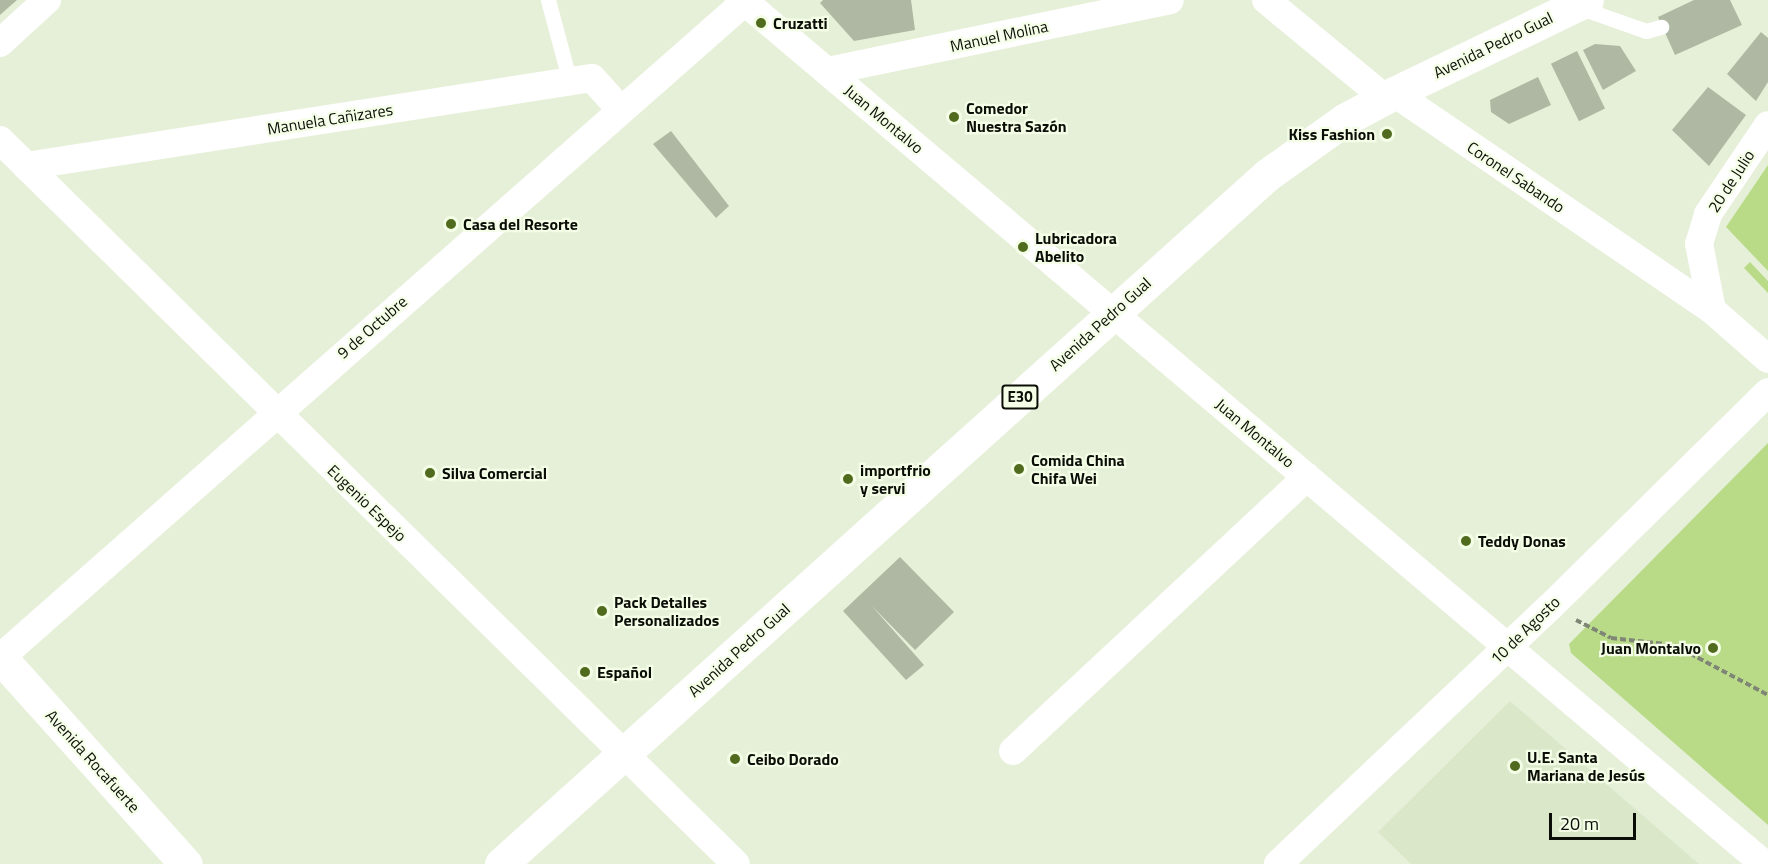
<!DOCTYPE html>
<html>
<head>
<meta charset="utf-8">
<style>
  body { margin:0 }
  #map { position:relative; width:1768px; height:864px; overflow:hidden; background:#e6f0d9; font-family:"Titillium Web",sans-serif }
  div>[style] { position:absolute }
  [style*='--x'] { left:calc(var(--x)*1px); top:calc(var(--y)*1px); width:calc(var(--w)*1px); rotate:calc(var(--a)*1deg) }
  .built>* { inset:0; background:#dae7c9 }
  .green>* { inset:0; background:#b9db88 }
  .building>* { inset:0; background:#afb8a2; transform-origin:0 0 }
  .path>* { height:4px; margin-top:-2px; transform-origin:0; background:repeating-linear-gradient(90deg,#7f8676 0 6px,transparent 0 9px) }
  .lane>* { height:15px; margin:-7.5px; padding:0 7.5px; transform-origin:7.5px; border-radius:7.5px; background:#fff }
  .street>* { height:28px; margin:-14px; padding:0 14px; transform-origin:14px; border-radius:14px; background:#fff }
  .primary>* { height:33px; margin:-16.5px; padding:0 16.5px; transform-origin:16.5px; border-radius:16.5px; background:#fff }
  .highway>* { height:33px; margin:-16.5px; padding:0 16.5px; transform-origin:16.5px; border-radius:16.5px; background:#fff }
  .dots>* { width:16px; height:16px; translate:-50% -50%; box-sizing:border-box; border:3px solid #f4fee7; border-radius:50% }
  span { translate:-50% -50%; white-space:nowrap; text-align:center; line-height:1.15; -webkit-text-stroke:4.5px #f4fee7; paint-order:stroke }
  .shield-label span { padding:2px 4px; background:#f4fee7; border:2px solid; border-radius:4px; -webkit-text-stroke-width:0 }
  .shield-label { font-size:15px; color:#0b0e07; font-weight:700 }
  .poi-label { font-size:16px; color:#0b0e07; font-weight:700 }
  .left { translate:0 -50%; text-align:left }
  .right { translate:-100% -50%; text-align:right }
  .street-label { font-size:16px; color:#0b0e07 }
  .scale { position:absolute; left:1549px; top:813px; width:87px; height:27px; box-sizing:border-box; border:3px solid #0b0e07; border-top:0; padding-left:8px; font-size:18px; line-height:21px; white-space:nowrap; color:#0b0e07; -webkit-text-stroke:4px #f4fee7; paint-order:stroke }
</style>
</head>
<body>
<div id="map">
  <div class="built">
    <i style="clip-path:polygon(1510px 701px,1699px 864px,1411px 864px,1378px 832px)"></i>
  </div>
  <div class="green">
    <i style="clip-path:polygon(1768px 165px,1768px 271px,1726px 227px)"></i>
    <i style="clip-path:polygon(1750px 262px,1768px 281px,1768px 293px,1744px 268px)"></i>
    <i style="clip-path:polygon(1768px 443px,1768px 825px,1571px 653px,1569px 644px)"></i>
  </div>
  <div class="building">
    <i style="clip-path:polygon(0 0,17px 0,0 15px)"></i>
    <i style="clip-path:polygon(823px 0,911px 0,915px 30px,854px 41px,820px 3px)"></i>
    <i style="clip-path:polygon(1694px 0,1730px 0,1742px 25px,1675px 55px,1658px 17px)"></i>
    <i style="clip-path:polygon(1761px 32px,1768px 38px,1768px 82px,1756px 101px,1727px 74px)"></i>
    <i style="clip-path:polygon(1595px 44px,1620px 46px,1636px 71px,1603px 90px,1583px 50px)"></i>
    <i style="left:1577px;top:51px;width:64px;height:29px;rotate:64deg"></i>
    <i style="clip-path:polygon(1538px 77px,1551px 105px,1509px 124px,1491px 112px,1490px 100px)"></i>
    <i style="clip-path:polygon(1708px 87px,1746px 115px,1709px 166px,1672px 130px)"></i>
    <i style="clip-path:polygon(671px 131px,729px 206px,716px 218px,653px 144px)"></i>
    <i style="clip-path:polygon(900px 557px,954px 612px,915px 650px,871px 605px,924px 665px,906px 680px,843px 611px)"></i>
  </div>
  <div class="path">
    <i style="--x:1576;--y:620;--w:39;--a:27"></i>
    <i style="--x:1611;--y:638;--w:63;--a:6.3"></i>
    <i style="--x:1674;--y:645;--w:106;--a:28"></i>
  </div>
  <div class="lane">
    <i style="--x:548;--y:0;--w:85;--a:75"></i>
    <i style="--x:1578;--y:7;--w:72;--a:19.4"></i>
    <i style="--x:1646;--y:31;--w:16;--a:-15"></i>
  </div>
  <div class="street">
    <i style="--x:1266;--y:0;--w:154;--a:39.5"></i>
    <i style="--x:1385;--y:98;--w:10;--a:-29"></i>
    <i style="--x:1394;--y:93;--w:385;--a:34.3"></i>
    <i style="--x:1712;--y:310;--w:74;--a:41.2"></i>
    <i style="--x:745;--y:2;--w:1335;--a:40.23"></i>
    <i style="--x:0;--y:43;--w:64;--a:-42.5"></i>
    <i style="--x:828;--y:71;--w:349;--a:-11.7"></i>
    <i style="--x:0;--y:140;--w:1032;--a:44.53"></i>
    <i style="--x:26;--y:166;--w:573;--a:-8.84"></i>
    <i style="--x:592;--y:78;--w:42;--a:47.9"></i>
    <i style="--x:1712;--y:310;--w:67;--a:-101.1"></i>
    <i style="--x:1699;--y:244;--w:31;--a:-73"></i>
    <i style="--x:1708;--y:214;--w:107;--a:-56"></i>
    <i style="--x:0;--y:658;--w:995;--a:-41.38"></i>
    <i style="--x:1013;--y:751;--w:402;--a:-43"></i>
    <i style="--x:1278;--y:864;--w:374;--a:-43.4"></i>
    <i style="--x:1550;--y:607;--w:306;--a:-44.6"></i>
  </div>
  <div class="primary">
    <i style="--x:0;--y:657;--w:278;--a:48.1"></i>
  </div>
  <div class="highway">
    <i style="--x:501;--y:864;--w:1030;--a:-41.97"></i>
    <i style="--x:1267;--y:175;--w:95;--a:-35.5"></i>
    <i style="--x:1344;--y:120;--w:57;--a:-28.4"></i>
    <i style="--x:1394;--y:93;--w:214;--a:-25.7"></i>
  </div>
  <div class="dots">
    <i style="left:761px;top:23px;background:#506b1d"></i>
    <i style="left:954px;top:117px;background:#506b1d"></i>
    <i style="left:1387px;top:134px;background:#506b1d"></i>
    <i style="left:451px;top:224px;background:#506b1d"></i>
    <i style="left:1023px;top:247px;background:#506b1d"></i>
    <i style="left:1019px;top:469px;background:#506b1d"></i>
    <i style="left:430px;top:473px;background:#506b1d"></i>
    <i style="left:848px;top:479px;background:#506b1d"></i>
    <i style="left:1466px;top:541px;background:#506b1d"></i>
    <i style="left:602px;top:611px;background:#506b1d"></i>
    <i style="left:1713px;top:648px;background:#506b1d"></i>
    <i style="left:585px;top:672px;background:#506b1d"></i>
    <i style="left:735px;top:759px;background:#506b1d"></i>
    <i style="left:1515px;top:766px;background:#506b1d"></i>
  </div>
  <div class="shield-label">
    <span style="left:1020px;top:397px">E30</span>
  </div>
  <div class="poi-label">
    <span class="left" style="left:773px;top:23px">Cruzatti</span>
    <span class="left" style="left:966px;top:117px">Comedor<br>Nuestra Sazón</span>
    <span class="right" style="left:1375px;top:134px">Kiss Fashion</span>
    <span class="left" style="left:463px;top:224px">Casa del Resorte</span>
    <span class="left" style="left:1035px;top:247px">Lubricadora<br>Abelito</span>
    <span class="left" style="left:1031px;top:469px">Comida China<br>Chifa Wei</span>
    <span class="left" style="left:860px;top:479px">importfrio<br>y servi</span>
    <span class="left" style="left:442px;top:473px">Silva Comercial</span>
    <span class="left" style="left:1478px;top:541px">Teddy Donas</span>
    <span class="left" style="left:614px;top:611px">Pack Detalles<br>Personalizados</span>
    <span class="right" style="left:1701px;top:648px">Juan Montalvo</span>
    <span class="left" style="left:597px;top:672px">Español</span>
    <span class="left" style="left:1527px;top:766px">U.E. Santa<br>Mariana de Jesús</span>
    <span class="left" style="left:747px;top:759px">Ceibo Dorado</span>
  </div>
  <div class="street-label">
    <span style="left:999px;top:36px;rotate:-12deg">Manuel Molina</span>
    <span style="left:1493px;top:45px;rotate:-26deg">Avenida Pedro Gual</span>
    <span style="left:330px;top:119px;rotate:-9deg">Manuela Cañizares</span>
    <span style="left:884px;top:119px;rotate:40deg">Juan Montalvo</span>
    <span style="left:1516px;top:177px;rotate:34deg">Coronel Sabando</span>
    <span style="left:1731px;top:181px;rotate:-57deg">20 de Julio</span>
    <span style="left:1100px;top:324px;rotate:-42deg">Avenida Pedro Gual</span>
    <span style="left:372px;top:327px;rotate:-41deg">9 de Octubre</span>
    <span style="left:1255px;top:433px;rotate:40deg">Juan Montalvo</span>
    <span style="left:367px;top:503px;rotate:44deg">Eugenio Espejo</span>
    <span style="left:1525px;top:630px;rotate:-44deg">10 de Agosto</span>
    <span style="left:739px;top:650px;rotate:-42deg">Avenida Pedro Gual</span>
    <span style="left:93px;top:761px;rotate:48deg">Avenida Rocafuerte</span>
  </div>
  <div class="scale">20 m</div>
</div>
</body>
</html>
